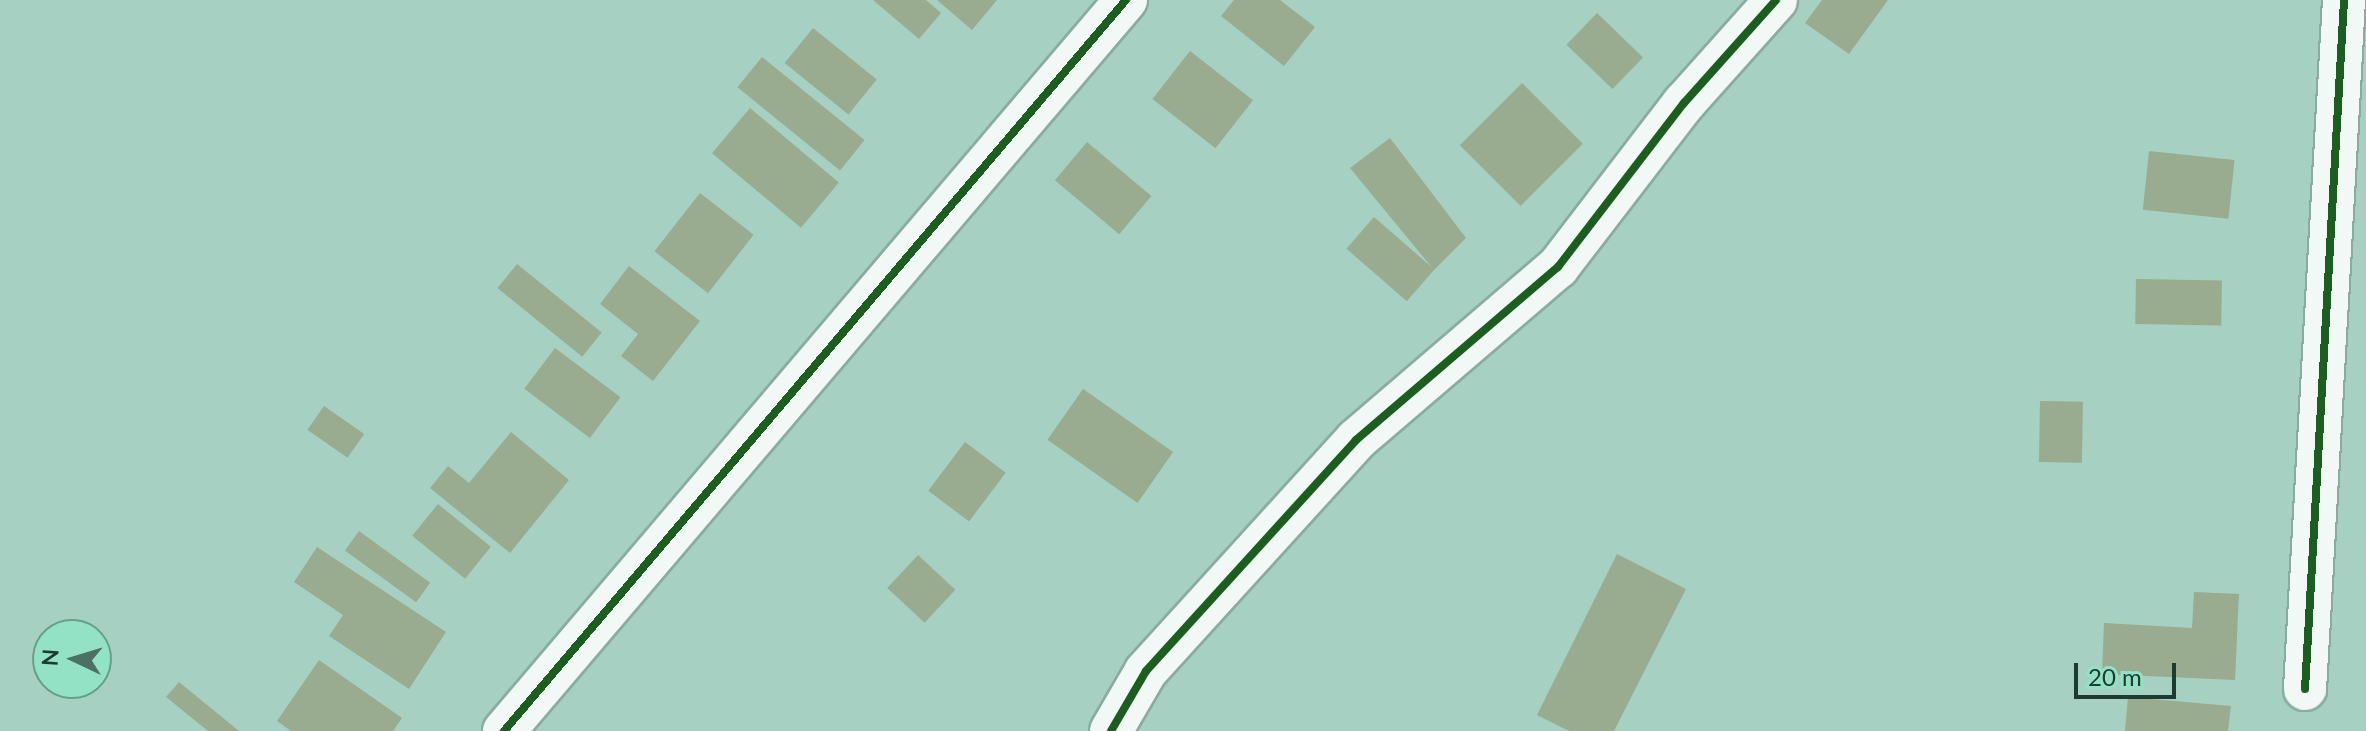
<!DOCTYPE html>
<html>
<head>
<meta charset="utf-8">
<style>
  body { margin:0 }
  #map { position:relative; width:2366px; height:731px; overflow:hidden; background:#a6d0c1; font-family:Lato,sans-serif }
  div>[style] { position:absolute }
  [style*='--x'] { left:calc(var(--x)*1px); top:calc(var(--y)*1px); width:calc(var(--w)*1px); rotate:calc(var(--a)*1deg) }
  .building>* { inset:0; background:#99ac90; transform-origin:0 0 }
  .roads { filter:drop-shadow(2px 0 #8aaca0) drop-shadow(-2px 0 #8aaca0) drop-shadow(0 2px #8aaca0) drop-shadow(0 -2px #8aaca0) }
  .minor>* { height:42px; margin:-21px; padding:0 21px; transform-origin:21px; border-radius:21px; background:#f2f8f6 }
  .cycleway>* { height:8px; margin:-4px; padding:0 4px; transform-origin:4px; border-radius:4px; background:#1b5e20 }
  span { translate:-50% -50%; white-space:nowrap; text-align:center; line-height:1.15; -webkit-text-stroke:7px #94e2c6; paint-order:stroke }
  .north { position:absolute; left:32px; top:619px; width:80px; height:80px; box-sizing:border-box; background:#94e2c6; border:2px solid #64a08a; border-radius:50%; rotate:274deg; font-size:22px; font-weight:700; line-height:32px; text-align:center; color:#1c3c31 }
  .north::after { content:''; display:block; margin:auto; width:28px; height:36px; background:#4c7063; clip-path:polygon(50% 0,100% 100%,50% 72%,0 100%) }
  .scale { position:absolute; left:2074px; top:663px; width:102px; height:36px; box-sizing:border-box; border:4px solid #1c3c31; border-top:0; padding-left:10px; font-size:24px; line-height:28px; white-space:nowrap; color:#1c3c31; -webkit-text-stroke:6px #94e2c6; paint-order:stroke }
</style>
</head>
<body>
<div id="map">
  <div class="building">
    <i style="clip-path:polygon(873px 0,926px 0,941px 13px,919px 39px)"></i>
    <i style="clip-path:polygon(937px 0,997px 0,972px 30px)"></i>
    <i style="clip-path:polygon(1234px 0,1280px 0,1315px 27px,1284px 66px,1221px 16px)"></i>
    <i style="clip-path:polygon(1822px 0,1888px 0,1849px 54px,1805px 23px)"></i>
    <i style="left:1597px;top:13px;width:64px;height:44px;rotate:44deg"></i>
    <i style="left:813px;top:28px;width:82px;height:45px;rotate:39deg"></i>
    <i style="left:1190px;top:51px;width:80px;height:61px;rotate:38deg"></i>
    <i style="left:762px;top:57px;width:132px;height:39px;rotate:39deg"></i>
    <i style="left:1522px;top:83px;width:86px;height:88px;rotate:45deg"></i>
    <i style="left:750px;top:108px;width:116px;height:59px;rotate:40deg"></i>
    <i style="clip-path:polygon(1390px 138px,1466px 238px,1434px 270px,1350px 168px)"></i>
    <i style="left:1087px;top:142px;width:84px;height:50px;rotate:40deg"></i>
    <i style="left:2149px;top:151px;width:86px;height:59px;rotate:6deg"></i>
    <i style="left:700px;top:193px;width:68px;height:74px;rotate:38deg"></i>
    <i style="left:1374px;top:217px;width:80px;height:42px;rotate:41deg"></i>
    <i style="left:517px;top:264px;width:109px;height:31px;rotate:39deg"></i>
    <i style="clip-path:polygon(629px 266px,700px 321px,653px 381px,621px 356px,638px 334px,600px 304px)"></i>
    <i style="left:2136px;top:279px;width:86px;height:45px;rotate:1deg"></i>
    <i style="left:555px;top:348px;width:82px;height:51px;rotate:37deg"></i>
    <i style="left:1083px;top:389px;width:110px;height:62px;rotate:35deg"></i>
    <i style="left:2040px;top:401px;width:43px;height:61px;rotate:1deg"></i>
    <i style="left:324px;top:406px;width:49px;height:29px;rotate:35deg"></i>
    <i style="clip-path:polygon(511px 432px,569px 480px,510px 553px,430px 488px,448px 466px,469px 483px)"></i>
    <i style="left:965px;top:442px;width:51px;height:61px;rotate:37deg"></i>
    <i style="left:438px;top:504px;width:68px;height:41px;rotate:39deg"></i>
    <i style="left:359px;top:531px;width:88px;height:24px;rotate:36deg"></i>
    <i style="clip-path:polygon(317px 547px,446px 632px,409px 689px,329px 636px,343px 615px,294px 582px)"></i>
    <i style="clip-path:polygon(1617px 554px,1686px 589px,1614px 731px,1569px 731px,1537px 715px)"></i>
    <i style="left:918px;top:555px;width:51px;height:45px;rotate:43deg"></i>
    <i style="clip-path:polygon(2194px 592px,2239px 594px,2235px 680px,2102px 674px,2104px 623px,2192px 628px)"></i>
    <i style="clip-path:polygon(319px 660px,402px 718px,393px 731px,291px 731px,277px 721px)"></i>
    <i style="clip-path:polygon(179px 682px,239px 731px,208px 731px,166px 697px)"></i>
    <i style="clip-path:polygon(2128px 697px,2231px 706px,2228px 731px,2125px 731px)"></i>
  </div>
  <div class="roads">
    <div class="minor">
      <i style="--x:2305;--y:689;--w:690;--a:-86.76"></i>
      <i style="--x:504;--y:731;--w:960;--a:-49.61"></i>
      <i style="--x:1111;--y:731;--w:69;--a:-59.7"></i>
      <i style="--x:1146;--y:671;--w:312;--a:-47.7"></i>
      <i style="--x:1356;--y:440;--w:266;--a:-40.6"></i>
      <i style="--x:1558;--y:267;--w:207;--a:-52.5"></i>
      <i style="--x:1684;--y:103;--w:138;--a:-48.2"></i>
    </div>
  </div>
  <div class="cycleway">
    <i style="--x:2305;--y:689;--w:690;--a:-86.76"></i>
    <i style="--x:504;--y:731;--w:960;--a:-49.61"></i>
    <i style="--x:1111;--y:731;--w:69;--a:-59.7"></i>
    <i style="--x:1146;--y:671;--w:312;--a:-47.7"></i>
    <i style="--x:1356;--y:440;--w:266;--a:-40.6"></i>
    <i style="--x:1558;--y:267;--w:207;--a:-52.5"></i>
    <i style="--x:1684;--y:103;--w:138;--a:-48.2"></i>
  </div>
  <div class="north">N</div>
  <div class="scale">20 m</div>
</div>
</body>
</html>
